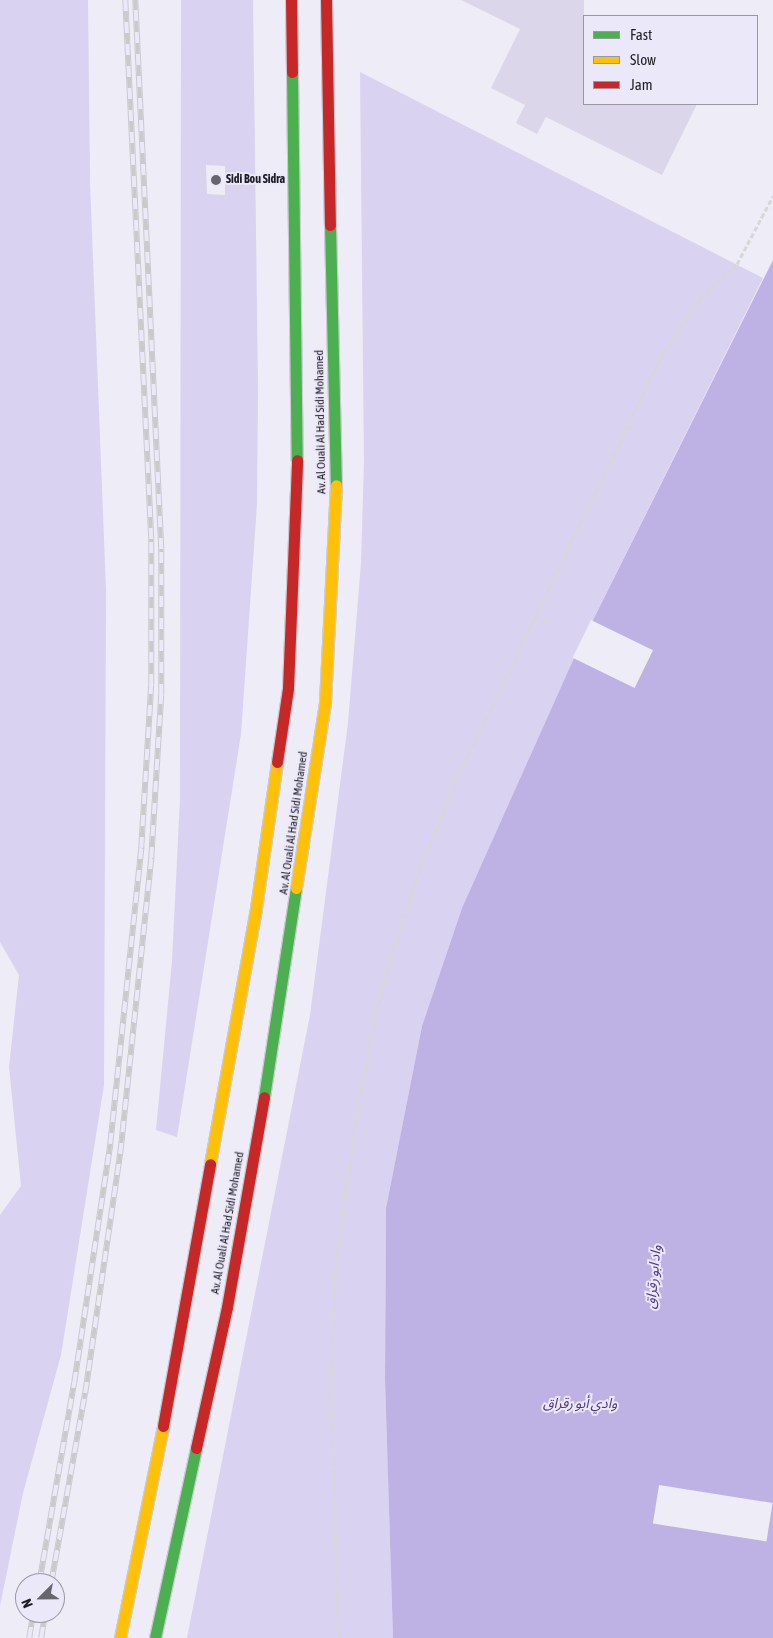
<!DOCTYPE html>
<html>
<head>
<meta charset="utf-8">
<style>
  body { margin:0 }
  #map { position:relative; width:773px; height:1638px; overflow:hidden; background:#eeecf6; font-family:"Asap Condensed","Noto Sans Arabic",sans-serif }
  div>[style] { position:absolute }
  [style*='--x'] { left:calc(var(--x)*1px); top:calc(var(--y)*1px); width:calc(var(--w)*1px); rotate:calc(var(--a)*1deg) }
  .green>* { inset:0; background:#d9d2f1 }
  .water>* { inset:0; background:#beb1e4 }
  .pier>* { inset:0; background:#eeecf6; transform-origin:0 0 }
  .building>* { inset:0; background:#dbd6e9 }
  .path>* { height:3px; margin-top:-1.5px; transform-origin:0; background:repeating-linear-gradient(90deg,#d7d7d9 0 5px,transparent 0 7.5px) }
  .roads { filter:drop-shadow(1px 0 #cccad2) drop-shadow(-1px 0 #cccad2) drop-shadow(0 1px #cccad2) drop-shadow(0 -1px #cccad2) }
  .fast>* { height:11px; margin:-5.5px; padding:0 5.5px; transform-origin:5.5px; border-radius:5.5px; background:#4caf50 }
  .slow>* { height:11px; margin:-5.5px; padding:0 5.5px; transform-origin:5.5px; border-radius:5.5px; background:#ffc107 }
  .jam>* { height:11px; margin:-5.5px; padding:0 5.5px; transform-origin:5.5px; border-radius:5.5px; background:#c62828 }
  .rail>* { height:5.5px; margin-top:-2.75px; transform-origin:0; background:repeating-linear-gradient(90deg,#ebe8fa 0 11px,#cacacd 0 22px); box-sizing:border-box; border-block:1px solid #cacacd }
  .dots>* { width:14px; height:14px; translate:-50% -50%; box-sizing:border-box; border:2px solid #ebe8fa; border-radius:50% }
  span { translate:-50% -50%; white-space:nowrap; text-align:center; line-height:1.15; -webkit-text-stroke:4px #ebe8fa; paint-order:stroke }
  .poi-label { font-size:12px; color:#1e1d23; font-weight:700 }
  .left { translate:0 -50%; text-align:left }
  .street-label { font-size:12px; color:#1e1d23 }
  .water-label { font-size:14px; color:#513687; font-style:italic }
  .legend { position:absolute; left:583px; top:15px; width:175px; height:90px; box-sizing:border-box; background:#ebe8fa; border:1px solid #9997a4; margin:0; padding:6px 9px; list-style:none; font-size:15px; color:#1e1d23 }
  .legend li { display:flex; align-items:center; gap:10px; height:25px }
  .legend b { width:25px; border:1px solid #9997a4 }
  .north { position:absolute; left:15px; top:1573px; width:50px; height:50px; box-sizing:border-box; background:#ebe8fa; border:1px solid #9997a4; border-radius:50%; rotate:247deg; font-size:14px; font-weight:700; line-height:20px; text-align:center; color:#1e1d23 }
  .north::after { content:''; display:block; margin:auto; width:18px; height:22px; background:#67656d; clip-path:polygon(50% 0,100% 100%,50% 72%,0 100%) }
</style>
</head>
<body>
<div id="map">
  <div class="green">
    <i style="clip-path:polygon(0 0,88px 0,90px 182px,106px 590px,104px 1085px,61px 1355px,23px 1493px,0 1606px,0 1215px,21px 1186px,9px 1067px,19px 975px,0 942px)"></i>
    <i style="clip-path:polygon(evenodd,181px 0,253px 0,258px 388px,257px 504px,241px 734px,177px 1137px,156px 1130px,172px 961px,180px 799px,181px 0,206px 165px,225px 166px,225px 195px,207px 194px,206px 165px)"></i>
    <i style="clip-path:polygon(360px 72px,763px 278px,574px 658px,462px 908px,422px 1026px,386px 1208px,385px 1379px,393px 1638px,187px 1638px,310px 1015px,348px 723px,361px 563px,364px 462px)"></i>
  </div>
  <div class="water">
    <i style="clip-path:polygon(773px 260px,773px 1638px,393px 1638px,385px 1379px,386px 1208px,422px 1026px,462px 908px,574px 658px)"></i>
  </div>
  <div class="pier">
    <i style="left:591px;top:620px;width:69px;height:42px;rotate:26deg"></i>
    <i style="left:659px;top:1485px;width:115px;height:39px;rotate:9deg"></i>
  </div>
  <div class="building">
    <i style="clip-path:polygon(461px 0,584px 0,584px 104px,697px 104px,662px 175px,546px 117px,537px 134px,516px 123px,525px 105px,491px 88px,520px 29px)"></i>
  </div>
  <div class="path">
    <i style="--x:536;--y:617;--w:13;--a:27"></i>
    <i style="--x:339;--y:1638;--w:241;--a:-91.9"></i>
    <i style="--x:331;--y:1397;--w:115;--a:-88.5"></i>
    <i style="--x:334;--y:1282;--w:162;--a:-82.2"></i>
    <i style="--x:356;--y:1122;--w:113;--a:-79.8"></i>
    <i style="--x:376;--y:1011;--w:136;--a:-73.3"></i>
    <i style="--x:415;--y:881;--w:108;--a:-67.7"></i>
    <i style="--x:456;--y:781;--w:469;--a:-64.2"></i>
    <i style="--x:660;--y:359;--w:72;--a:-56.3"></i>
    <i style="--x:700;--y:299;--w:51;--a:-43.4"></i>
    <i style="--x:737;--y:264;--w:77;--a:-62.1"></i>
  </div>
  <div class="roads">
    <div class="fast">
      <i style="--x:292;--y:72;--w:388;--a:89.3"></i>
      <i style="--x:330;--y:225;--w:260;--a:88.7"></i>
      <i style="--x:264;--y:1097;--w:211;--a:-81.3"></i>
      <i style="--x:155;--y:1638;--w:194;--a:-77.8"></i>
    </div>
    <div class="slow">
      <i style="--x:296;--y:888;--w:188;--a:-81.1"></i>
      <i style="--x:325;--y:702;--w:217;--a:-87.1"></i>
      <i style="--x:210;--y:1164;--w:253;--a:-79.8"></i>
      <i style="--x:255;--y:915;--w:155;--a:-81.8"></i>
      <i style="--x:120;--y:1638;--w:216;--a:-78.5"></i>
    </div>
    <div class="jam">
      <i style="--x:291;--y:0;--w:72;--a:89.2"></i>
      <i style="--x:326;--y:0;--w:225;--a:89"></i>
      <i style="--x:277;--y:762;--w:75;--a:-81.5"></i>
      <i style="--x:288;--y:688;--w:228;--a:-87.7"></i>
      <i style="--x:163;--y:1426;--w:266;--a:-79.8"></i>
      <i style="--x:196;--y:1448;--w:144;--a:-77.6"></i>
      <i style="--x:227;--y:1307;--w:213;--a:-80"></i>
    </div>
  </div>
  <div class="rail">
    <i style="--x:39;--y:1583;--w:203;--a:-80.1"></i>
    <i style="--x:74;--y:1383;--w:242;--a:-81.4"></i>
    <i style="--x:110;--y:1144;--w:298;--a:-84"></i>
    <i style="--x:141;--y:848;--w:163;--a:-86.5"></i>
    <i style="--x:151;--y:685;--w:146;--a:-90"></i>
    <i style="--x:151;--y:539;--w:540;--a:-92.76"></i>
    <i style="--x:51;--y:1583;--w:193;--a:-79.9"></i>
    <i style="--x:85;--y:1393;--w:242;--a:-81.7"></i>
    <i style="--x:120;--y:1154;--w:298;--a:-84"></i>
    <i style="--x:151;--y:858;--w:163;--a:-86.5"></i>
    <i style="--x:161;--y:695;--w:146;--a:-90"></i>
    <i style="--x:161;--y:549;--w:550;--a:-92.71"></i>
    <i style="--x:29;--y:1638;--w:25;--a:-81"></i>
    <i style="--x:41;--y:1638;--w:25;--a:-81"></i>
  </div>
  <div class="dots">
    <i style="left:216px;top:180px;background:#67656d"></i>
  </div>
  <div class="poi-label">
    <span class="left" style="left:226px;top:180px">Sidi Bou Sidra</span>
  </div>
  <div class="street-label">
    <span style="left:321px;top:422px;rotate:-91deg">Av. Al Ouali Al Had Sidi Mohamed</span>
    <span style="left:294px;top:823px;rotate:-82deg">Av. Al Ouali Al Had Sidi Mohamed</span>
    <span style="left:228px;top:1223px;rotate:-80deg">Av. Al Ouali Al Had Sidi Mohamed</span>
  </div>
  <div class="water-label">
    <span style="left:653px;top:1277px;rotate:-85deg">واد ابو رقراق</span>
    <span style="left:580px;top:1403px">وادي أبو رقراق</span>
  </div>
  <ul class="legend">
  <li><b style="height:6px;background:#4caf50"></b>Fast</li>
  <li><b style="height:6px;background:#ffc107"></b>Slow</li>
  <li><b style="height:6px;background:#c62828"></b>Jam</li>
  </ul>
  <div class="north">N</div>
</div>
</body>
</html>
